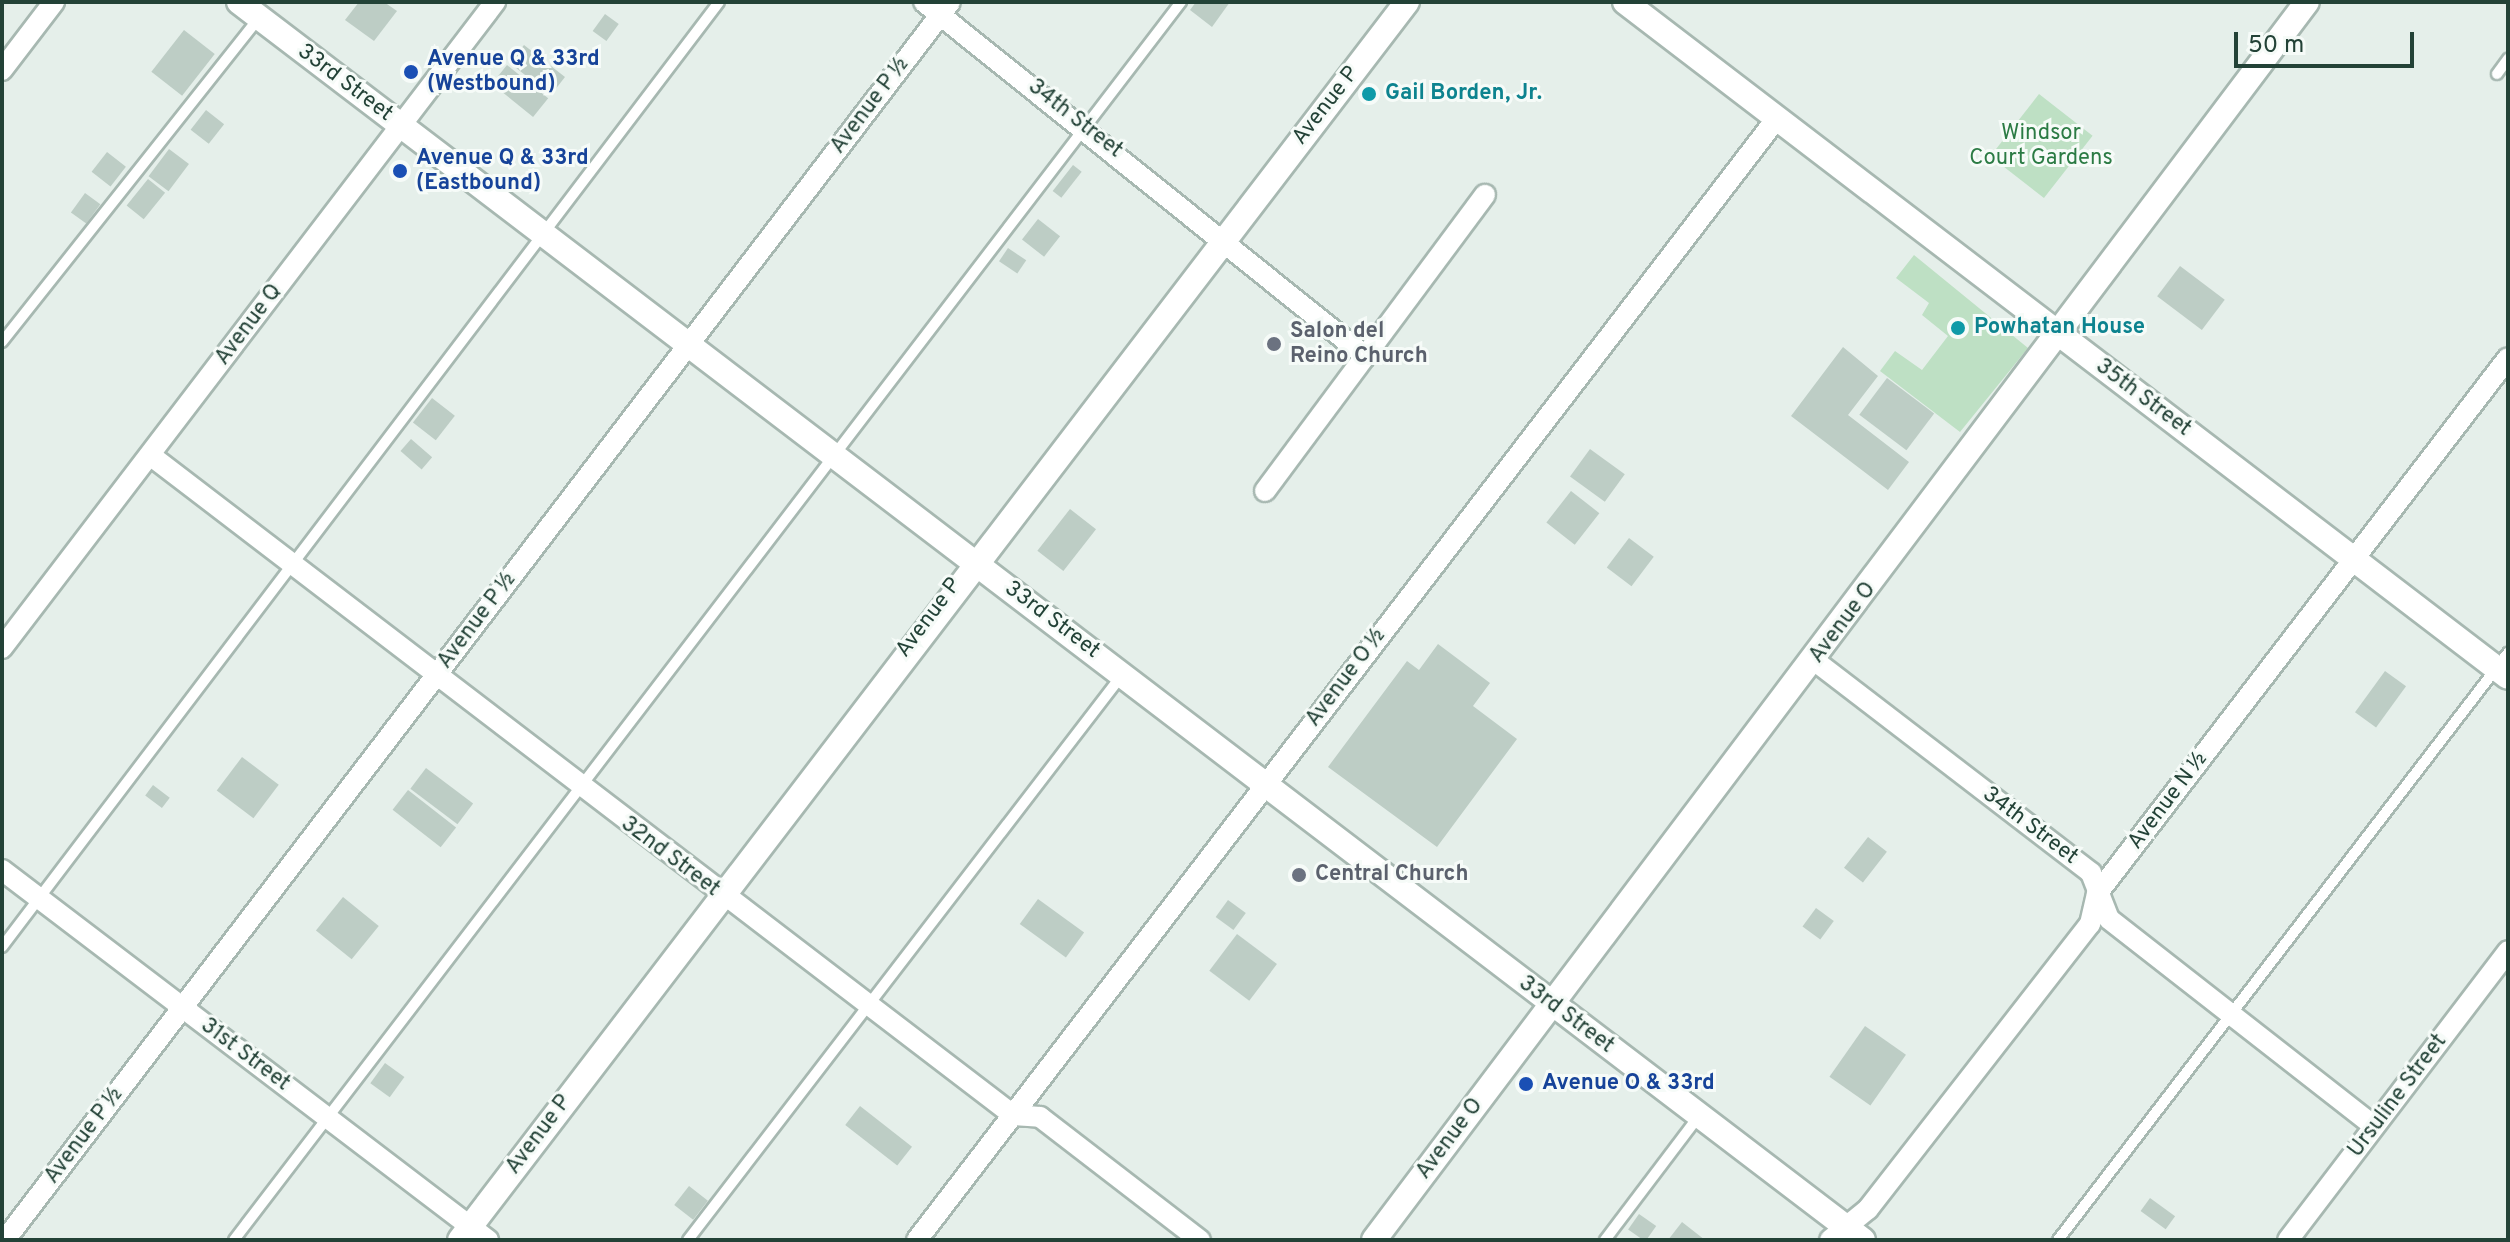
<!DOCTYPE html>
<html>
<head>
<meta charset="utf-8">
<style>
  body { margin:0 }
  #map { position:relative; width:2510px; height:1242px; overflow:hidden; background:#e5efea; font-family:Overpass,sans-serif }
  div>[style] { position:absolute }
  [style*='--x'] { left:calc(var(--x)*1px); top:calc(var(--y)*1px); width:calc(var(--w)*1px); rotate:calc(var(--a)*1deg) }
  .green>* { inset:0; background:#bee0c4; transform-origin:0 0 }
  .building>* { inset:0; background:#bdcdc5; transform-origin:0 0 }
  .roads { filter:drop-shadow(2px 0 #a7b8b1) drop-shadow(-2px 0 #a7b8b1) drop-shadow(0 2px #a7b8b1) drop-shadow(0 -2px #a7b8b1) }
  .lane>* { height:10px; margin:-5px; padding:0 5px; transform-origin:5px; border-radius:5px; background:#fff }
  .street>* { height:20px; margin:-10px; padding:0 10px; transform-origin:10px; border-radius:10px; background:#fff }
  .secondary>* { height:24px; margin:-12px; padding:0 12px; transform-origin:12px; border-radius:12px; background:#fff }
  .dots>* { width:22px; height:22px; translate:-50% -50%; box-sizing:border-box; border:4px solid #f6fbf8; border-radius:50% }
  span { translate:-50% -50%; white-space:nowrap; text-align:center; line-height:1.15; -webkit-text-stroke:6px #f6fbf8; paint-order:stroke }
  .transit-label { font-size:22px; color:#164399; font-weight:700 }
  .left { translate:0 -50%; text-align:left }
  .street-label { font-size:22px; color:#234237 }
  .culture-label { font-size:22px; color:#0d838f; font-weight:700 }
  .park-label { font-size:22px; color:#2b7b44 }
  .worship-label { font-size:22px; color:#5b616d; font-weight:700 }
  .frame { position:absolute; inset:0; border:4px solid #234237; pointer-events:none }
  .scale { position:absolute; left:2234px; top:32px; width:180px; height:36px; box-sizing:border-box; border:4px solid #234237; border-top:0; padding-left:10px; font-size:24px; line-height:28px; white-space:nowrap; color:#234237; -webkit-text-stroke:6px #f6fbf8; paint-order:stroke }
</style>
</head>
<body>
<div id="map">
  <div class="green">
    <i style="left:2039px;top:94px;width:68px;height:79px;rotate:38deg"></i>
    <i style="clip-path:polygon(1914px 255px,2028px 348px,1960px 432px,1880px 371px,1895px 351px,1922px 370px,1948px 336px,1922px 315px,1929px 303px,1896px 278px)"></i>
  </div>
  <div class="building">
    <i style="clip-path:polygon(359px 2px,384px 2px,397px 11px,374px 41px,345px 20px)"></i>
    <i style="clip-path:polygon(1196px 2px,1230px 2px,1212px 27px,1190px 10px)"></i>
    <i style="left:605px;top:14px;width:17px;height:21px;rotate:36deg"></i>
    <i style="left:184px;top:30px;width:39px;height:53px;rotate:38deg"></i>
    <i style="left:524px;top:45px;width:52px;height:23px;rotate:38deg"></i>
    <i style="left:507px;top:65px;width:53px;height:24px;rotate:39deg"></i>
    <i style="left:206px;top:110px;width:23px;height:25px;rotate:38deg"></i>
    <i style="left:169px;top:149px;width:25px;height:34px;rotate:37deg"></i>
    <i style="left:107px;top:152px;width:24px;height:25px;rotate:38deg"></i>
    <i style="left:1073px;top:165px;width:11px;height:33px;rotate:38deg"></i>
    <i style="left:148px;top:179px;width:22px;height:34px;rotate:39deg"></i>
    <i style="left:85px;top:193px;width:19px;height:24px;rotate:36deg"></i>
    <i style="left:1038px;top:219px;width:28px;height:26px;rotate:38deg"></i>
    <i style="left:1008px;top:248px;width:22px;height:16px;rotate:34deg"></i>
    <i style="left:2180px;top:266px;width:56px;height:38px;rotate:37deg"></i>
    <i style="clip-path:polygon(1843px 347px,1878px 376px,1848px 415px,1909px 462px,1888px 490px,1791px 416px)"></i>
    <i style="left:1887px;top:378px;width:59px;height:46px;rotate:37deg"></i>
    <i style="left:432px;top:398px;width:29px;height:31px;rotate:38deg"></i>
    <i style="left:411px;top:439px;width:28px;height:16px;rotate:41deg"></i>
    <i style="left:1590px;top:449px;width:43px;height:34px;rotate:36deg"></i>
    <i style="left:1571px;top:491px;width:36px;height:40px;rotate:38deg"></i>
    <i style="left:1070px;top:509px;width:33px;height:53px;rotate:38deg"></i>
    <i style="left:1629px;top:538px;width:31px;height:37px;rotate:37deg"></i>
    <i style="clip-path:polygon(1438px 644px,1490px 683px,1473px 706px,1517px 739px,1437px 847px,1328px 767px,1407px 661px,1419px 670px)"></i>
    <i style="left:2385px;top:671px;width:26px;height:51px;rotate:36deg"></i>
    <i style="left:242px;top:757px;width:46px;height:42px;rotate:37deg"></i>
    <i style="left:426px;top:768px;width:59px;height:26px;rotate:37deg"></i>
    <i style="left:153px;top:785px;width:21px;height:13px;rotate:37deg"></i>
    <i style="left:408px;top:790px;width:61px;height:25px;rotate:38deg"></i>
    <i style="left:1868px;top:837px;width:24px;height:39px;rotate:38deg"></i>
    <i style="left:343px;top:897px;width:46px;height:43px;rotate:39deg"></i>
    <i style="left:1038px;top:899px;width:57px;height:31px;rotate:36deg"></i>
    <i style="left:1228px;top:900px;width:22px;height:21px;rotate:36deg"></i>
    <i style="left:1816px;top:908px;width:22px;height:23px;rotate:36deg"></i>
    <i style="left:1237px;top:934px;width:50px;height:46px;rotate:37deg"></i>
    <i style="left:1865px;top:1026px;width:50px;height:62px;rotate:35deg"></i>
    <i style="left:385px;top:1063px;width:24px;height:25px;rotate:36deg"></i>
    <i style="left:860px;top:1106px;width:66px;height:24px;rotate:38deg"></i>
    <i style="left:689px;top:1186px;width:24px;height:24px;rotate:38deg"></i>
    <i style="left:2150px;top:1198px;width:31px;height:16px;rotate:36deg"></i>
    <i style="left:1639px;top:1214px;width:21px;height:19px;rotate:35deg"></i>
    <i style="clip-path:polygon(1682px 1222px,1705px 1240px,1668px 1240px)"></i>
  </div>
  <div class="roads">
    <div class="lane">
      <i style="--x:2497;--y:74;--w:19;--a:-54"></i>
      <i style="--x:2;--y:342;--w:414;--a:-51.6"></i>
      <i style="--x:2;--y:947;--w:1186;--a:-52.81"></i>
      <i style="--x:234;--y:1240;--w:1559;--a:-52.59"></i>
      <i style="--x:688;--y:1240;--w:712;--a:-52.47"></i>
      <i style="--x:1605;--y:1240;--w:154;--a:-52.9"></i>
      <i style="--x:2058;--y:1240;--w:740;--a:-52.53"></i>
    </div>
    <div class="street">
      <i style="--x:924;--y:2;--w:566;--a:38.75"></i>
      <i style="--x:2;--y:70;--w:86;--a:-52.6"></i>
      <i style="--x:150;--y:455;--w:1086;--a:37.41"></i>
      <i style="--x:1013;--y:1115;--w:27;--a:4"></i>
      <i style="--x:1040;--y:1117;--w:202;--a:37.6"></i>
      <i style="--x:1265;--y:491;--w:369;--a:-53.4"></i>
      <i style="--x:2;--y:648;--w:813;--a:-52.65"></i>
      <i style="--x:1815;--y:661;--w:348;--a:37.5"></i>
      <i style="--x:2091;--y:873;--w:49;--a:68.6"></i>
      <i style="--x:2109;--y:919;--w:336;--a:38"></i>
      <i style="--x:2;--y:870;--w:611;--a:37.28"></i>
      <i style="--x:5;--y:1240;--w:1557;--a:-52.64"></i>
      <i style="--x:917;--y:1240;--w:1414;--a:-52.53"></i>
      <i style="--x:1830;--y:1240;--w:49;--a:-39.2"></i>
      <i style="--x:1868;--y:1209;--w:361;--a:-52.1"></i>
      <i style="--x:2090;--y:924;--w:31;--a:-77"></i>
      <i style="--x:2097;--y:894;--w:675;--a:-52.52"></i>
      <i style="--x:2288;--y:1240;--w:363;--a:-52.7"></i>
    </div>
    <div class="secondary">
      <i style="--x:239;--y:2;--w:2042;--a:37.32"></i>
      <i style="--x:1625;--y:2;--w:1111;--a:37.4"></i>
      <i style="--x:460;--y:1240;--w:1559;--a:-52.59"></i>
      <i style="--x:1374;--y:1240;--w:1550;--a:-53"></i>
    </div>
  </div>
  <div class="dots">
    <i style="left:411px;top:72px;background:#1a4fb4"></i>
    <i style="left:1369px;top:94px;background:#0f9aa8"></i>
    <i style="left:400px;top:171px;background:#1a4fb4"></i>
    <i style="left:1958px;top:328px;background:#0f9aa8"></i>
    <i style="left:1274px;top:344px;background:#6b7280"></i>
    <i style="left:1299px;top:875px;background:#6b7280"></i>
    <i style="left:1526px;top:1084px;background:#1a4fb4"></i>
  </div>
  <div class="transit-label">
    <span class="left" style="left:427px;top:72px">Avenue Q &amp; 33rd<br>(Westbound)</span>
    <span class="left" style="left:416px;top:171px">Avenue Q &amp; 33rd<br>(Eastbound)</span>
    <span class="left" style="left:1542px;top:1084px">Avenue O &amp; 33rd</span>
  </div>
  <div class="street-label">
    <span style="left:345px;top:83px;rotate:37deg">33rd Street</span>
    <span style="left:870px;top:106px;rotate:-53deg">Avenue P ½</span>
    <span style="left:1326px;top:106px;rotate:-52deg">Avenue P</span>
    <span style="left:1075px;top:119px;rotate:38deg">34th Street</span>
    <span style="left:249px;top:325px;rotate:-53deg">Avenue Q</span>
    <span style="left:2143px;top:398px;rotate:37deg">35th Street</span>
    <span style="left:929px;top:618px;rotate:-53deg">Avenue P</span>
    <span style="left:1052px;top:620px;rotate:37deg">33rd Street</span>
    <span style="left:477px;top:621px;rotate:-53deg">Avenue P ½</span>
    <span style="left:1843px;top:623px;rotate:-53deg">Avenue O</span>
    <span style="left:1346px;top:678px;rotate:-53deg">Avenue O ½</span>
    <span style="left:2168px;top:801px;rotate:-53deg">Avenue N ½</span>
    <span style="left:2030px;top:826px;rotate:37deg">34th Street</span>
    <span style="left:670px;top:857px;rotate:37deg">32nd Street</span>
    <span style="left:1566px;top:1015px;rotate:37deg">33rd Street</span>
    <span style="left:245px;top:1055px;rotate:37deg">31st Street</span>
    <span style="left:2398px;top:1096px;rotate:-53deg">Ursuline Street</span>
    <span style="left:539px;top:1135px;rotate:-53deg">Avenue P</span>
    <span style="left:84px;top:1136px;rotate:-53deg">Avenue P ½</span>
    <span style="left:1450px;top:1139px;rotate:-53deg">Avenue O</span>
  </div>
  <div class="culture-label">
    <span class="left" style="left:1385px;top:94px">Gail Borden, Jr.</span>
    <span class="left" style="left:1974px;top:328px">Powhatan House</span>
  </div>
  <div class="park-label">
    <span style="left:2041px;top:146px">Windsor<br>Court Gardens</span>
  </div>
  <div class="worship-label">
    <span class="left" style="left:1290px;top:344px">Salon del<br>Reino Church</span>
    <span class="left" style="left:1315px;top:875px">Central Church</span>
  </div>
  <div class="frame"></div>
  <div class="scale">50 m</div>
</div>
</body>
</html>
